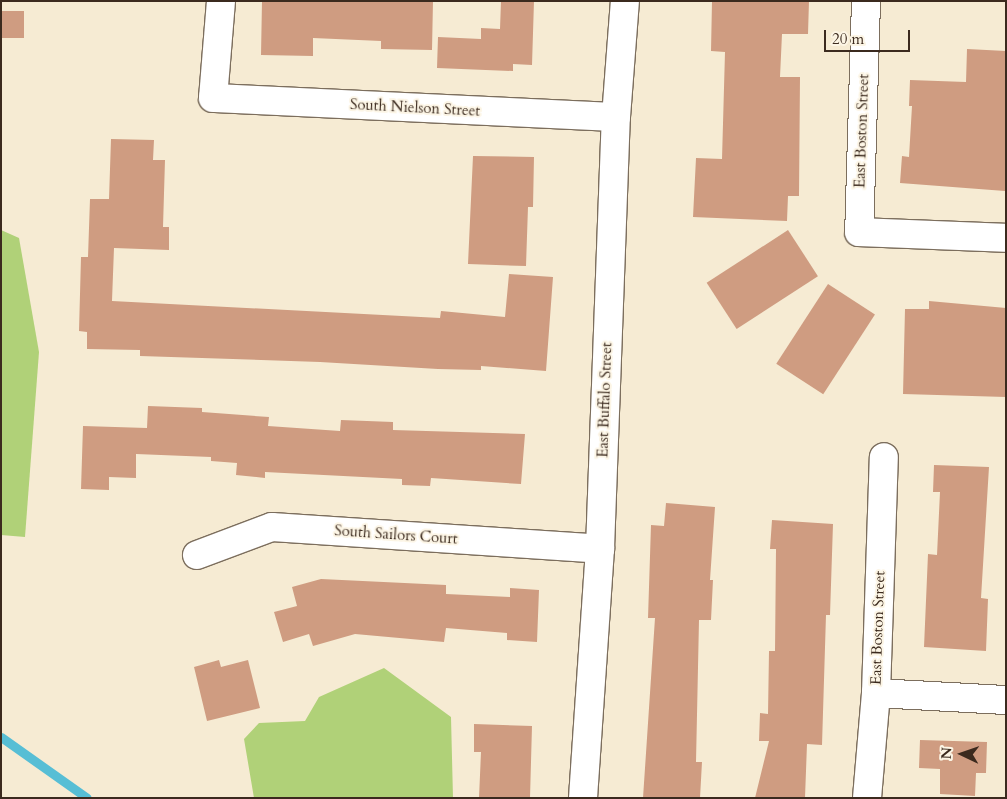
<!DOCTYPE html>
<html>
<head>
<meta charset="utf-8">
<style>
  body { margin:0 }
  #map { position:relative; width:1007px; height:799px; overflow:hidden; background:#f6ebd3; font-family:Cardo,serif }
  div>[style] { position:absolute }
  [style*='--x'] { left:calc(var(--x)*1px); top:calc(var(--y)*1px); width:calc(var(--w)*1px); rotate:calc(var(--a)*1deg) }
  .green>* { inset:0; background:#b0d178 }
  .stream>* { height:9px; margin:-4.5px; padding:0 4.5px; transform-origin:4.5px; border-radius:4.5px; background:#57bed5 }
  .building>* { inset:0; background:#cf9c81; transform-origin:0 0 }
  .roads { filter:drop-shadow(1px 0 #7c6e5d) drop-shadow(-1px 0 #7c6e5d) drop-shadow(0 1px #7c6e5d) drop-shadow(0 -1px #7c6e5d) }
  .minor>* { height:28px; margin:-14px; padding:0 14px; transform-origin:14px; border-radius:14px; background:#fff }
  span { translate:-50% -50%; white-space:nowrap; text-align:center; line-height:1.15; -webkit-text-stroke:4px #fcf5e5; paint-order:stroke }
  .street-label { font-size:15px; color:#3b2a1e }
  .frame { position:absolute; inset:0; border:2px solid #3b2a1e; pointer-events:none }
  .north { position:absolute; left:937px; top:729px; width:50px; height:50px; -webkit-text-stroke:4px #fcf5e5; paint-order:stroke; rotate:273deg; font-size:14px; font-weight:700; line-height:20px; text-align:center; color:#3b2a1e }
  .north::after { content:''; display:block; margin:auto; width:18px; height:22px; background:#3b2a1e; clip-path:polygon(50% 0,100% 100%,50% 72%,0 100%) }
  .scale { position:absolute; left:824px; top:30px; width:86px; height:22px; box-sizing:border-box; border:2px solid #3b2a1e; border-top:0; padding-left:6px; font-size:15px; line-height:18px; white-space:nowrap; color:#3b2a1e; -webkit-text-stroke:4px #fcf5e5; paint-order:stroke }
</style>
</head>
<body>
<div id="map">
  <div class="green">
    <i style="clip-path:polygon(1px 230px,19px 238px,39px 352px,25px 537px,1px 535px)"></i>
    <i style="clip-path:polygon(384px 668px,451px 717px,453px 798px,254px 798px,244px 739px,259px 723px,305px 721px,319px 697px)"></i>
  </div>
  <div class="stream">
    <i style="--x:1;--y:737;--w:105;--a:35.3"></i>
  </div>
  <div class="building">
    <i style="clip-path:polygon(262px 1px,433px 1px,432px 50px,381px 49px,381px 41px,313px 38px,313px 56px,261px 55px)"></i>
    <i style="clip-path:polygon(501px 1px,534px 1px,532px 65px,513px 64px,513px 71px,437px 68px,438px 37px,481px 39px,481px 28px,500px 29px)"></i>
    <i style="clip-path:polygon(712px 1px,809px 1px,808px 34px,782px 34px,780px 77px,800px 77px,799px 196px,788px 196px,787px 221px,693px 217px,696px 158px,722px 159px,725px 52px,711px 51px)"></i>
    <i style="left:1px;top:11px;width:23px;height:27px"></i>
    <i style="clip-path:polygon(967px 49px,1006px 51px,1005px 191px,900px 183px,902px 156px,909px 157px,912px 106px,909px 106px,910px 80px,966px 82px)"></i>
    <i style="clip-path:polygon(111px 139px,154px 140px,153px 160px,165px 160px,163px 227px,169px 227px,169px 250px,114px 248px,112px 301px,440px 318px,441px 311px,505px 317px,509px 274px,553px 277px,546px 371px,481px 366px,481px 370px,438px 369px,320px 362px,140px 356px,140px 350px,87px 349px,87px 332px,79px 331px,81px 257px,88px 257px,90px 199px,109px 199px)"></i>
    <i style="clip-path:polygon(473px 156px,534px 157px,533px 207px,528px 207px,526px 266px,468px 264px)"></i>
    <i style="left:788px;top:230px;width:55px;height:97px;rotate:57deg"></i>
    <i style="left:828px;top:284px;width:56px;height:95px;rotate:33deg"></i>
    <i style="clip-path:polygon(929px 301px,1006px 308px,1006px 397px,903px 394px,905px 309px,929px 309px)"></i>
    <i style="clip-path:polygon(148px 406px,202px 408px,202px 412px,269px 417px,268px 426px,340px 431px,341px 420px,393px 422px,393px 430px,525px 434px,521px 484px,431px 478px,430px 486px,402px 485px,402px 479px,265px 472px,265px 478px,236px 475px,237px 463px,211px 461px,211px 457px,136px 454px,136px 478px,109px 477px,109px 490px,81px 489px,83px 426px,147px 428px)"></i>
    <i style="clip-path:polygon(934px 465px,989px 467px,981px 598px,988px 599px,986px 651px,924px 647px,928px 554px,937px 555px,940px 492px,933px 492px)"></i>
    <i style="clip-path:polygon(666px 503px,715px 507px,710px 580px,713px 580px,711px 620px,699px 620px,696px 762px,702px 762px,700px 798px,643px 798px,655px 618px,648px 618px,651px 525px,664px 526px)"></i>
    <i style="clip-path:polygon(772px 520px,833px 524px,830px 615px,826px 615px,822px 745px,807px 744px,805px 798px,755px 798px,769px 741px,759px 741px,760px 713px,768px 714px,769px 651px,775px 651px,776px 549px,770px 549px)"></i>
    <i style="clip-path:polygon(321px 579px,446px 585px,446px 594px,510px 597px,510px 588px,539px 590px,537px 642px,507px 640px,507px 633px,446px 628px,444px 642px,355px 634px,313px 646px,309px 634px,283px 642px,274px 612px,297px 606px,292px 587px)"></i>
    <i style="clip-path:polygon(219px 660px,221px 667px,248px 660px,260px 708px,207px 721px,194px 667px)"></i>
    <i style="clip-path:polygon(474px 724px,532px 726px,530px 798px,479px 798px,481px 752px,474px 752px)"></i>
    <i style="clip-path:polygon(920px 740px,987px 742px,986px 773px,976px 773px,975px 796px,940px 794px,940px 769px,919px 768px)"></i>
  </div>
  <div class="roads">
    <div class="minor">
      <i style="--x:221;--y:1;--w:97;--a:94.7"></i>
      <i style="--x:213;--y:98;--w:403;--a:2.7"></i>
      <i style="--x:866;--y:1;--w:231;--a:91.7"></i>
      <i style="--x:859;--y:232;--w:147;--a:2.3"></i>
      <i style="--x:197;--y:555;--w:80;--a:-20.5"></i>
      <i style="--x:272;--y:527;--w:329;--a:3.8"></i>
      <i style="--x:876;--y:693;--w:130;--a:3.1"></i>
      <i style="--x:583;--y:798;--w:250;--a:-86.1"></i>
      <i style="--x:600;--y:549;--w:432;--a:-87.9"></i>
      <i style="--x:616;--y:117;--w:116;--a:-85.6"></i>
      <i style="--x:867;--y:798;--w:105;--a:-85.1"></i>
      <i style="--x:876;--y:693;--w:236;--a:-88.1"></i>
    </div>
  </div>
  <div class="street-label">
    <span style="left:415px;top:108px;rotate:3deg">South Nielson Street</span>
    <span style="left:862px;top:131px;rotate:-88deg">East Boston Street</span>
    <span style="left:605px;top:400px;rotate:-88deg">East Buffalo Street</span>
    <span style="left:396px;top:535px;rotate:4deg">South Sailors Court</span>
    <span style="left:878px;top:628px;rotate:-88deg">East Boston Street</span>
  </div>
  <div class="frame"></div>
  <div class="north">N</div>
  <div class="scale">20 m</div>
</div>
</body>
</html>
